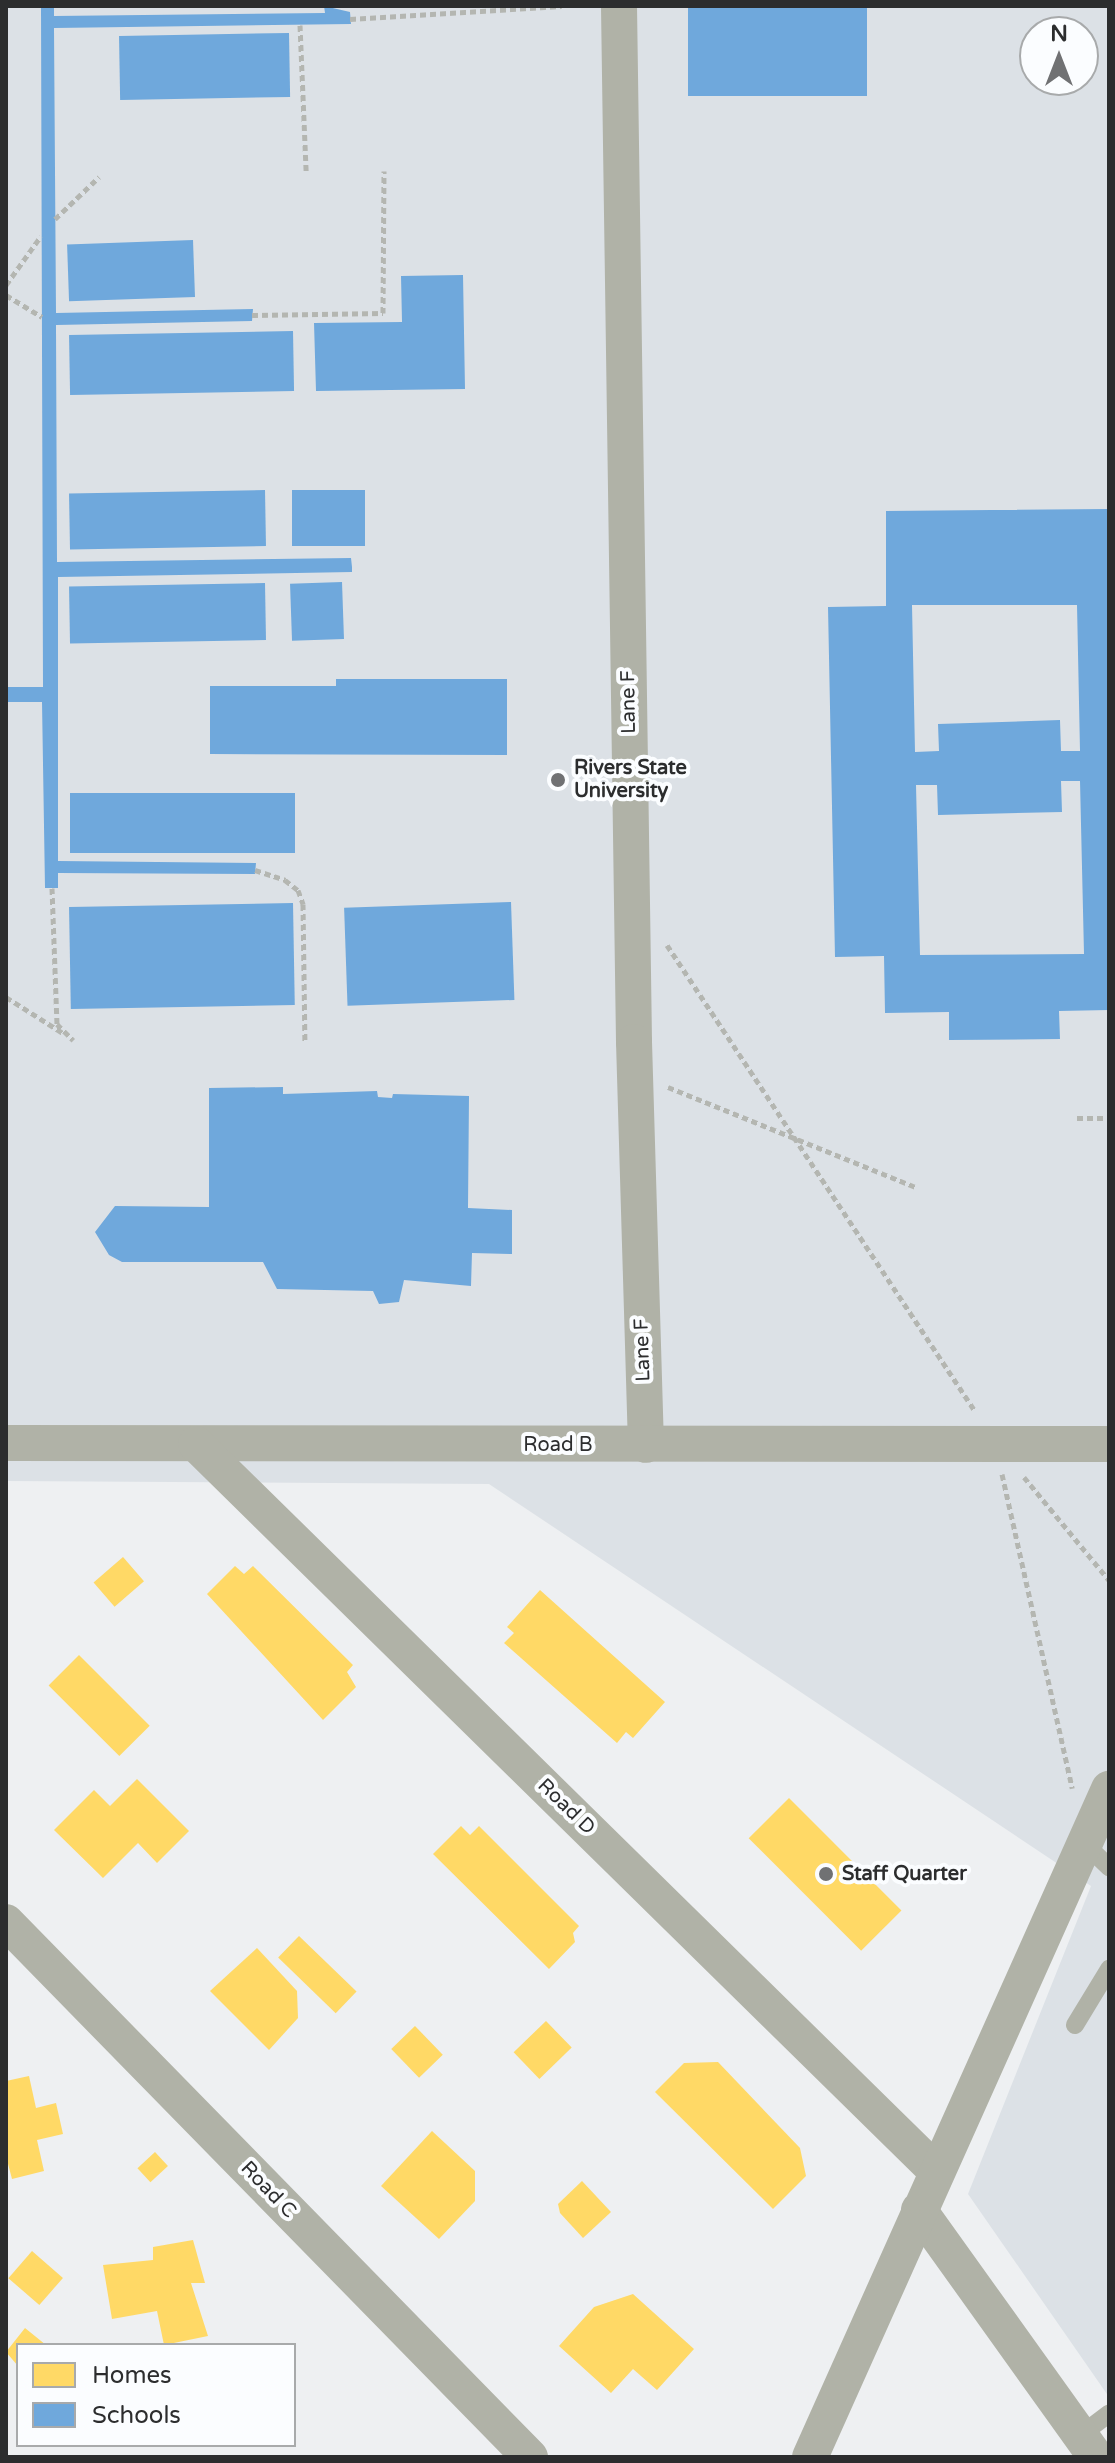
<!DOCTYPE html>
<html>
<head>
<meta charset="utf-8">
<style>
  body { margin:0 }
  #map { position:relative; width:1115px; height:2463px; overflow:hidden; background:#eef0f2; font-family:"Varela Round",sans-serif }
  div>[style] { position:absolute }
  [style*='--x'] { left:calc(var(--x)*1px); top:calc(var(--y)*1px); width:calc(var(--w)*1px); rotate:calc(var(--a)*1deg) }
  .built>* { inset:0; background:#dce1e6 }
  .homes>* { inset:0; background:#ffd966; transform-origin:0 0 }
  .schools>* { inset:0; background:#6fa8dc; transform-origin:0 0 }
  .path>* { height:5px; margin-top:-2.5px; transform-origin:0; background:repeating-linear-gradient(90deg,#b4b6b1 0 6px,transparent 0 10px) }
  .service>* { height:18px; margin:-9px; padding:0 9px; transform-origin:9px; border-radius:9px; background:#b0b2a7 }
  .minor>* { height:36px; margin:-18px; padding:0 18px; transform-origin:18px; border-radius:18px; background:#b0b2a7 }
  .dots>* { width:22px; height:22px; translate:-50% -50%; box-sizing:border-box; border:4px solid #fbfdff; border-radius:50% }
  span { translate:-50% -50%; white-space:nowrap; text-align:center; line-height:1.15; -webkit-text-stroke:8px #fbfdff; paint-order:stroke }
  .street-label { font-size:20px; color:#2c2d2e }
  .poi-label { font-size:20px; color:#2c2d2e; font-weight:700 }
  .left { translate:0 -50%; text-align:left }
  .frame { position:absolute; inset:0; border:8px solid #2c2d2e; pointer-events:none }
  .legend { position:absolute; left:16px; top:2343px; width:280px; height:104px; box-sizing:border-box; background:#fbfdff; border:2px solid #a8aaab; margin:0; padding:10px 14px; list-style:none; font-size:24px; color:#2c2d2e }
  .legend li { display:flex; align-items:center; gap:16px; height:40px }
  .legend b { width:40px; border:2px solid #a8aaab }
  .north { position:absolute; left:1019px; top:16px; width:80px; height:80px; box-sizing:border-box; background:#fbfdff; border:2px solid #a8aaab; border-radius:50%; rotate:0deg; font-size:22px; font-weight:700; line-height:32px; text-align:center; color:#2c2d2e }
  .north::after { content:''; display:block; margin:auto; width:28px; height:36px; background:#707173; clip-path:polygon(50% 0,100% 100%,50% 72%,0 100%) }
</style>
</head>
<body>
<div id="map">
  <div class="built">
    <i style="clip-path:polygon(evenodd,6px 6px,1109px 6px,1109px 2397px,968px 2194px,1091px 1886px,489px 1484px,6px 1481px,6px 6px,1035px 32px,1083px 32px,1083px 80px,1035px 80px,1035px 32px)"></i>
  </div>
  <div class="homes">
    <i style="left:123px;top:1557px;width:32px;height:39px;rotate:49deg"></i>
    <i style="clip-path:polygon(235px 1566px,244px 1574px,253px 1566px,353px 1665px,347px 1672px,356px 1687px,323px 1720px,207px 1594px)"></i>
    <i style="clip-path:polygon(540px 1590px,665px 1702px,633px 1738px,626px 1732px,617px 1743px,504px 1643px,514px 1633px,507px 1627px)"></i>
    <i style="left:79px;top:1655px;width:100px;height:43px;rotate:45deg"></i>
    <i style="clip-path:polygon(137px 1779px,189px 1831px,157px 1863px,138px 1843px,103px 1878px,54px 1830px,94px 1790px,110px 1806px)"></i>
    <i style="left:789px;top:1798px;width:159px;height:57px;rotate:45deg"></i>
    <i style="clip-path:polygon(461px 1826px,470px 1835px,479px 1826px,579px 1926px,573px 1933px,575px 1942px,549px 1969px,433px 1854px)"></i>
    <i style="left:299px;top:1936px;width:80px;height:30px;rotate:44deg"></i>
    <i style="clip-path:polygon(257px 1948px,297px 1991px,298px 2018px,269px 2050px,210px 1991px)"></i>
    <i style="left:546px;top:2021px;width:37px;height:45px;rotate:46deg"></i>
    <i style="left:415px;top:2026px;width:40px;height:33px;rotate:46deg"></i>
    <i style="clip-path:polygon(718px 2062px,800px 2148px,806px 2176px,773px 2209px,655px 2092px,684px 2063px)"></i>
    <i style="clip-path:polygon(29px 2076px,36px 2108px,56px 2103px,63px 2134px,37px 2140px,44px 2171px,12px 2179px,6px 2156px,6px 2081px)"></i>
    <i style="clip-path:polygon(432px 2131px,475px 2171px,475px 2201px,439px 2239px,381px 2186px)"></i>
    <i style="left:155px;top:2152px;width:19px;height:24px;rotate:47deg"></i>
    <i style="clip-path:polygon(582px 2181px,611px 2212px,583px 2238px,560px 2213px,558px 2204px)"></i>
    <i style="clip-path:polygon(193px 2240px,205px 2283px,191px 2283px,208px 2336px,164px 2345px,157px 2311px,112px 2319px,103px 2265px,153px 2260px,153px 2247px)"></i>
    <i style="left:32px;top:2251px;width:41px;height:36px;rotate:41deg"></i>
    <i style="clip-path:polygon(633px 2294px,694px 2349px,657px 2390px,633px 2369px,611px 2393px,559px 2346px,594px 2307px)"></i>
    <i style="clip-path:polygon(25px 2328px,46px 2345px,18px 2345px,18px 2366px,6px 2352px)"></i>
  </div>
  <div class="schools">
    <i style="clip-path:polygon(41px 6px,54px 6px,54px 16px,325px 13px,324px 6px,350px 12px,351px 24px,54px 28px,56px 313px,253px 309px,252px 321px,56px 325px,57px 562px,351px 558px,352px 567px,352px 572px,58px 577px,58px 861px,256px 863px,255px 874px,58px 873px,58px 888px,45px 888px,42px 702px,6px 702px,6px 687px,43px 687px)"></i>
    <i style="left:688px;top:6px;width:179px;height:90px"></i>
    <i style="left:289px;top:33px;width:64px;height:170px;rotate:89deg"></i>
    <i style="left:193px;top:240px;width:57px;height:126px;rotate:88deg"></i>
    <i style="clip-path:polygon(463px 275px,465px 389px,316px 391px,314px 323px,402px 322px,401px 276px)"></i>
    <i style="left:293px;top:331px;width:60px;height:224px;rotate:89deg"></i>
    <i style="left:265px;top:490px;width:56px;height:196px;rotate:89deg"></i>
    <i style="left:292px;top:490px;width:73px;height:56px"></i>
    <i style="clip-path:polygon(evenodd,1109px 509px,1109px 1010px,1059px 1011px,1060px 1039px,949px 1040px,949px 1012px,885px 1013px,884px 956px,835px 957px,828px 607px,886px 606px,886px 511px,1109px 509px,912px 605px,1077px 605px,1080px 751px,1061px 751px,1060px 720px,938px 724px,939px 751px,915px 752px,912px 605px,1109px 509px,1061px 781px,1080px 781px,1084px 954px,920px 955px,916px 785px,937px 785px,938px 815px,1062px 812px,1061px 781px)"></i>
    <i style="left:342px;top:582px;width:57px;height:52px;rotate:88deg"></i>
    <i style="left:265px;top:583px;width:57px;height:196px;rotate:89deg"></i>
    <i style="clip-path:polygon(336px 679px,507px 679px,507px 755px,210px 754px,210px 686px,336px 686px)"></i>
    <i style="left:70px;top:793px;width:225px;height:60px"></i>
    <i style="left:511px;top:902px;width:98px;height:167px;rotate:88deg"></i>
    <i style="left:293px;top:903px;width:102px;height:224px;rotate:89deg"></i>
    <i style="clip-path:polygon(283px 1087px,283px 1094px,377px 1091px,378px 1097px,392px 1098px,393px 1094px,469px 1096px,468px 1208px,512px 1210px,512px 1254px,472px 1253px,471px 1286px,404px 1280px,399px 1302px,379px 1304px,373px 1291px,277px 1289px,263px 1262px,122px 1262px,109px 1255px,95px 1232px,115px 1206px,209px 1207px,209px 1088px)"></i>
  </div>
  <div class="path">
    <i style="--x:350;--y:19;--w:212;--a:-3.5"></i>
    <i style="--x:300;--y:25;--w:146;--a:87.6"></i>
    <i style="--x:55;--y:219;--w:61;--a:-43.7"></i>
    <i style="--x:6;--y:285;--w:60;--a:-54.5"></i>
    <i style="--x:6;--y:295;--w:42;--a:31.4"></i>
    <i style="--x:252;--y:315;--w:131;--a:-0.9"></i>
    <i style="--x:383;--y:313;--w:142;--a:-89.6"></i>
    <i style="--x:255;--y:870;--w:32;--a:18"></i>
    <i style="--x:285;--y:880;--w:16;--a:38"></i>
    <i style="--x:298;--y:890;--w:15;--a:70"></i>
    <i style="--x:303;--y:904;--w:137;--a:89.2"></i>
    <i style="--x:52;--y:888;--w:136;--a:87.9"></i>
    <i style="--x:57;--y:1024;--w:23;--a:45"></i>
    <i style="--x:667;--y:945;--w:559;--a:56.54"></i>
    <i style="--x:6;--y:997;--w:67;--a:32.3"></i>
    <i style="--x:668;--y:1087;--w:267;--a:22"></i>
    <i style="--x:1077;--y:1118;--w:32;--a:0"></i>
    <i style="--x:1002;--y:1474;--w:322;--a:77.4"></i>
    <i style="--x:1024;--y:1477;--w:134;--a:50.5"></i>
  </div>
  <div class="service">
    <i style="--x:1084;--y:1843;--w:35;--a:44"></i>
    <i style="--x:1075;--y:2025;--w:66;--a:-58.7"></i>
    <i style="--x:1082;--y:2434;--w:34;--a:-37"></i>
  </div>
  <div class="minor">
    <i style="--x:619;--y:6;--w:1036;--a:89.17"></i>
    <i style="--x:634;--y:1042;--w:403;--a:88.3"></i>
    <i style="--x:6;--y:1443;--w:1103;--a:0.05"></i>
    <i style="--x:196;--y:1444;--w:1037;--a:44.49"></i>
    <i style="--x:6;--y:1922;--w:749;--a:45.6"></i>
    <i style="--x:919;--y:2210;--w:304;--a:54.4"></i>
    <i style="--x:810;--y:2457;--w:732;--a:-65.89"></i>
  </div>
  <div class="dots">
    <i style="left:558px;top:780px;background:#707173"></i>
    <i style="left:826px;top:1874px;background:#707173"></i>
  </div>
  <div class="street-label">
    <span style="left:629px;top:702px;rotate:-91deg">Lane F</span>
    <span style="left:643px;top:1350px;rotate:-92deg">Lane F</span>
    <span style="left:558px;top:1445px">Road B</span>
    <span style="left:566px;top:1807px;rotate:44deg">Road D</span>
    <span style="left:268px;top:2190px;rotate:46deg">Road C</span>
  </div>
  <div class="poi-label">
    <span class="left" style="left:574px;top:780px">Rivers State<br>University</span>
    <span class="left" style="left:842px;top:1874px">Staff Quarter</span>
  </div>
  <div class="frame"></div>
  <ul class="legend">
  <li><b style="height:22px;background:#ffd966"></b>Homes</li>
  <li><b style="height:22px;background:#6fa8dc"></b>Schools</li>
  </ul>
  <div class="north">N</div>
</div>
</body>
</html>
